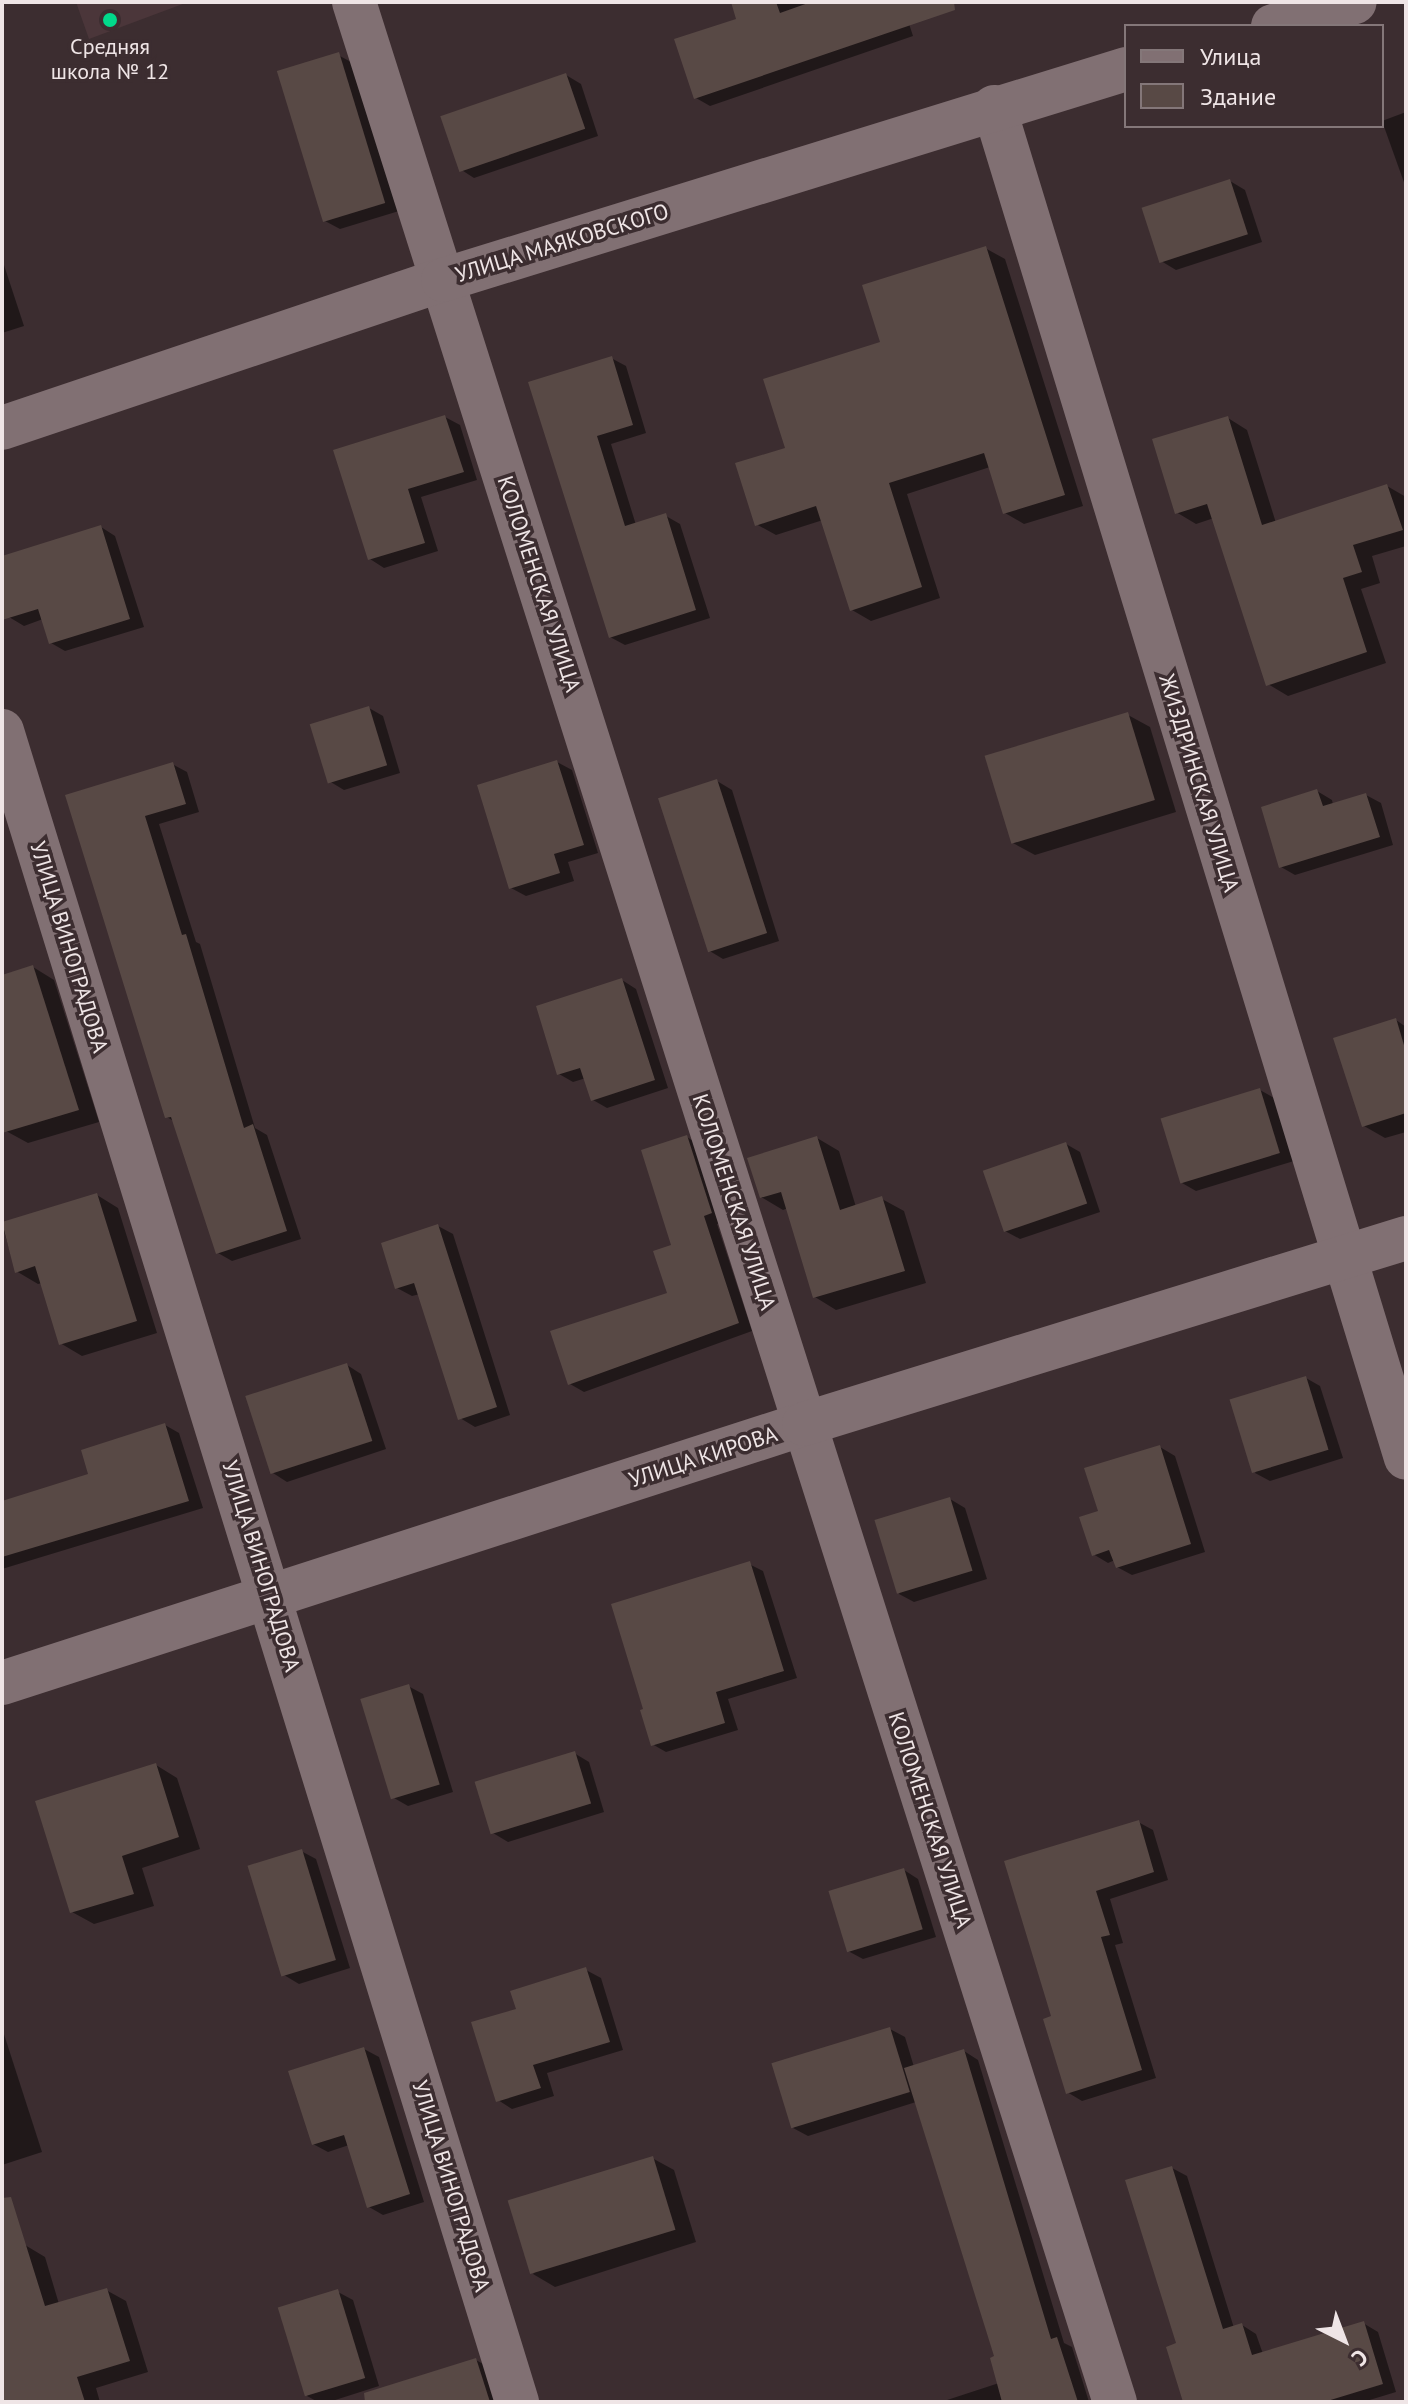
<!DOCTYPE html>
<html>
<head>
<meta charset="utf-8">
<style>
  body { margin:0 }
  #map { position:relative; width:1408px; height:2404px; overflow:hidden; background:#3c2d30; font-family:"PT Sans",sans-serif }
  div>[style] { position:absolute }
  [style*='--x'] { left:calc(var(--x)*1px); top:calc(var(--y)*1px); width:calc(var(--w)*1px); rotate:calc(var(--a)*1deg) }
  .built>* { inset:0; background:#4b363a }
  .shadow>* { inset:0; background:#0007 }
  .building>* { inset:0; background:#584945; transform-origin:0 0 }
  .street>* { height:44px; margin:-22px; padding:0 22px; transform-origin:22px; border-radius:22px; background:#817073 }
  .secondary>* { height:44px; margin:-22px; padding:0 22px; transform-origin:22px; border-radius:22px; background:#817073 }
  .dots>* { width:22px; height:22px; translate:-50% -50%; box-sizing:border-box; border:4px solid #3c2d30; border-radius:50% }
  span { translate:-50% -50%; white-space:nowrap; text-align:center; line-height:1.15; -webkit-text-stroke:7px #3c2d30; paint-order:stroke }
  .poi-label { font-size:22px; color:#efe5e6 }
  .street-label { font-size:22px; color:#efe5e6 }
  .frame { position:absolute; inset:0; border:4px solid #efe5e6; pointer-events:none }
  .legend { position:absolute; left:1124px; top:24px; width:260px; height:104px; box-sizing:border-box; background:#3c2d30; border:2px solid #847779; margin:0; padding:10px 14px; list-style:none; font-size:24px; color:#efe5e6 }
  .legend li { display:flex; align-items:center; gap:16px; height:40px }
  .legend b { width:40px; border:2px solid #847779 }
  .north { position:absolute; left:1304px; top:2300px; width:80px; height:80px; -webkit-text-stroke:6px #3c2d30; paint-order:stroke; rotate:138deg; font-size:22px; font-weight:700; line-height:32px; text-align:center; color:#efe5e6 }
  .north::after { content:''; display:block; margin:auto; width:28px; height:36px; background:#efe5e6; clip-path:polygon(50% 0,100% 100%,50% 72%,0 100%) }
</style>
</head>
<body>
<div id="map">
  <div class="built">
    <i style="clip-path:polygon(76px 2px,188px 2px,89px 39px)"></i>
  </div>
  <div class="shadow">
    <i style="clip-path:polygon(739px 2px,902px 2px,913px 36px,710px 106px,696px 98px,739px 20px)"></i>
    <i style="clip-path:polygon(338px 55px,353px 63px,399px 211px,340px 229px,325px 221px)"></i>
    <i style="clip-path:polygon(566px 75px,581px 84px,598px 136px,474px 178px,460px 169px)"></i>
    <i style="clip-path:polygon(1406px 112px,1406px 188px,1382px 121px)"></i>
    <i style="clip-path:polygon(1230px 181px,1245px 190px,1262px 242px,1176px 270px,1161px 261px)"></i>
    <i style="clip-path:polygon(985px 248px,1005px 259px,1083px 506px,1024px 524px,1005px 513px,990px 467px,907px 494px,940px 598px,871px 621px,852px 610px,823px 520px,776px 535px,756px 524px,787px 449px,883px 344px)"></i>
    <i style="clip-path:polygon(2px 259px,24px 326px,2px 333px)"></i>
    <i style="clip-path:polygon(611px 358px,626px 366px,646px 433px,611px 444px,636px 525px,666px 516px,680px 524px,710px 618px,625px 645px,610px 637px,531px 383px)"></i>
    <i style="clip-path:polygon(445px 417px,460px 425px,477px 480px,421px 497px,438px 551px,384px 568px,370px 559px)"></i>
    <i style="clip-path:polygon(1228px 418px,1247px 430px,1276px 523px,1387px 486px,1406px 497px,1406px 546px,1372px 556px,1380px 583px,1361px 589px,1386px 663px,1288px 696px,1268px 684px,1214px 518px,1196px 524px,1176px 512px)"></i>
    <i style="clip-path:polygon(101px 527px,115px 536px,144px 627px,65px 651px,51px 643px,43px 619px,24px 626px,9px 617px,2px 594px,2px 559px)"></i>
    <i style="clip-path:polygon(369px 708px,383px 716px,400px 773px,344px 790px,329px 781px)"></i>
    <i style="clip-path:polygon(1128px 715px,1150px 727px,1176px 812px,1035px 855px,1013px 843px)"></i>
    <i style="clip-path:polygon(557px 762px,572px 770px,598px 853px,568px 862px,574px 881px,526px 896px,511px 888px)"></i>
    <i style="clip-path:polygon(172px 764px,187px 772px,199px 812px,159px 824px,196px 942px,200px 944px,255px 1128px,267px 1135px,301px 1239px,232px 1261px,218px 1253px,175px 1122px,167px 1117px,68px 797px)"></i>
    <i style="clip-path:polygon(717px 781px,732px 790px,779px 941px,723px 959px,708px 950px)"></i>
    <i style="clip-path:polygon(1317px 791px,1332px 800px,1333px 805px,1366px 795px,1381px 803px,1393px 845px,1295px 875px,1281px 867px)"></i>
    <i style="clip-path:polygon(33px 967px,54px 980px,99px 1122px,28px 1143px,6px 1131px,2px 1117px,2px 977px)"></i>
    <i style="clip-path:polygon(622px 980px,636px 989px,668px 1088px,607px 1108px,593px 1100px,586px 1078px,573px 1082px,559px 1074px)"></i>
    <i style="clip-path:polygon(1396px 1020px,1406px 1027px,1406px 1132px,1385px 1138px,1364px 1126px)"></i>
    <i style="clip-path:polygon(1260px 1090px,1274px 1098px,1294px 1161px,1196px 1191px,1182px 1183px)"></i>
    <i style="clip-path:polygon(687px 1137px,701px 1146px,725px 1221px,717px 1224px,752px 1331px,584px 1392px,570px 1384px,670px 1294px)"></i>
    <i style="clip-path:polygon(817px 1138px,839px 1151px,856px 1207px,882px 1199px,904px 1211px,926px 1283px,836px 1310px,815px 1297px,788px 1208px,783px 1210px,761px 1197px)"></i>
    <i style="clip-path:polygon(1066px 1144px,1080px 1152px,1100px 1212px,1020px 1239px,1005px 1231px)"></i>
    <i style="clip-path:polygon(97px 1195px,118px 1208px,157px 1333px,82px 1356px,60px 1343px,42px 1283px,38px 1284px,16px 1271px,2px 1225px)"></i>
    <i style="clip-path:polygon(438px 1226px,453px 1234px,510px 1415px,475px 1427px,460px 1418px,420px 1294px,412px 1296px,397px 1288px)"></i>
    <i style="clip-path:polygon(347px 1365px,361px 1374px,386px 1449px,287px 1482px,273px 1473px)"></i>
    <i style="clip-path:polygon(1306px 1378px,1320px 1386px,1343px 1458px,1270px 1481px,1255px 1473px)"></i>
    <i style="clip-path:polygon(165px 1425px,179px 1433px,203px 1508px,2px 1569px,2px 1503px,91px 1475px)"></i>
    <i style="clip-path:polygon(1160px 1447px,1175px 1456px,1205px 1552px,1132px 1575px,1117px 1567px,1115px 1560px,1108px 1563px,1093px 1554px,1100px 1513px)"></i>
    <i style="clip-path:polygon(950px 1499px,965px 1508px,987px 1579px,914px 1602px,899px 1594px)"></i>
    <i style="clip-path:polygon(749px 1564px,763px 1571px,797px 1678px,728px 1699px,738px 1730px,666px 1752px,652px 1744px)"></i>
    <i style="clip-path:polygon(408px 1686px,423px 1694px,453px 1792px,408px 1806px,394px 1798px)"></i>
    <i style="clip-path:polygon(574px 1753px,589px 1762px,604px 1812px,508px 1842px,493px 1833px)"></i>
    <i style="clip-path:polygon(156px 1765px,177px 1778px,200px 1849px,142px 1868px,154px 1906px,94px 1924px,72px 1912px)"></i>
    <i style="clip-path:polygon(1138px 1822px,1153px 1830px,1168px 1880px,1110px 1899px,1123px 1943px,1115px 1945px,1156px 2078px,1082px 2101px,1067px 2092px,1054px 2018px,1006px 1863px)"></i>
    <i style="clip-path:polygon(301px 1851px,316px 1859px,350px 1968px,299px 1984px,284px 1975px)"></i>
    <i style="clip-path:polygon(904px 1870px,918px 1879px,936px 1937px,863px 1959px,848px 1951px)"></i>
    <i style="clip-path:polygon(586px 1970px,601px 1978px,623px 2050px,547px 2073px,554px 2096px,512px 2109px,498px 2100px,519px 2010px)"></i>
    <i style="clip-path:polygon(2px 2028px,42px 2152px,2px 2165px)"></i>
    <i style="clip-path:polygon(890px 2029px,905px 2037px,914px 2067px,964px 2051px,978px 2060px,1064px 2343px,1072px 2347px,1089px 2402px,941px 2402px,999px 2383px,997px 2358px,916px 2102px,808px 2136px,793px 2128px)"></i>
    <i style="clip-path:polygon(364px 2049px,379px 2057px,424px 2202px,383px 2215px,369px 2207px,349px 2145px,328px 2152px,313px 2144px)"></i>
    <i style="clip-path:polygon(652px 2158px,674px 2170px,696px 2242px,555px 2287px,533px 2274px)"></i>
    <i style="clip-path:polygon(1172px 2168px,1187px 2176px,1234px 2328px,1242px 2325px,1256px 2334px,1263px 2354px,1363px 2323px,1378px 2332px,1396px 2392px,1363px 2402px,1185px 2402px,1178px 2345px)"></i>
    <i style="clip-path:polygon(25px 2245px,45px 2257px,59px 2304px,106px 2290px,126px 2301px,148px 2372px,96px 2388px,100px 2402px,4px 2402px,2px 2252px)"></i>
    <i style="clip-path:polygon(338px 2292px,353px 2300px,379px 2386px,329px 2402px,318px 2402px,307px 2396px)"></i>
    <i style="clip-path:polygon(476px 2360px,490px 2368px,501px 2402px,436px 2402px)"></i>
  </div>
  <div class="building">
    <i style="clip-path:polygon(731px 2px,776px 2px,780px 13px,811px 2px,954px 2px,955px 10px,694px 99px,674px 39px,736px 19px)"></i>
    <i style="left:339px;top:52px;width:158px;height:65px;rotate:73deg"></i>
    <i style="left:566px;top:73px;width:59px;height:133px;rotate:71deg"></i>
    <i style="left:1230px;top:179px;width:58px;height:93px;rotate:72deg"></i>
    <i style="clip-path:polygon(986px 246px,1065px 495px,1003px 514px,984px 453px,889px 483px,922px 587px,850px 611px,816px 506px,755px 526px,735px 463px,785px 448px,763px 379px,880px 342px,862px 285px)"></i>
    <i style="clip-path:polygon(612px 356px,633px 425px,597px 436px,625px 526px,666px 513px,696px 610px,609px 638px,528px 382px)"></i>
    <i style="clip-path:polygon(445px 415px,464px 472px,408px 489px,425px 543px,368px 560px,333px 450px)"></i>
    <i style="clip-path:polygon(1228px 416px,1262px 525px,1387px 484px,1403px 530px,1353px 545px,1362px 572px,1343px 578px,1367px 652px,1266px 686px,1207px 504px,1175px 514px,1152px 439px)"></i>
    <i style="clip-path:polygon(101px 525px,130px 619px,49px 644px,38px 609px,2px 620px,2px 556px)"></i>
    <i style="left:369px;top:706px;width:62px;height:62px;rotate:73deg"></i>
    <i style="left:1128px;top:712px;width:92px;height:150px;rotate:73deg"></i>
    <i style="clip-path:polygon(557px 760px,584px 845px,554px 854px,560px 873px,509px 889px,477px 785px)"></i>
    <i style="clip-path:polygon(173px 762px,186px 804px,145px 816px,182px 935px,186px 934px,244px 1128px,253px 1124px,287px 1231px,216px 1254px,171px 1117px,165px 1118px,65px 795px)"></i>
    <i style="left:717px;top:779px;width:162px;height:62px;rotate:72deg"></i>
    <i style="clip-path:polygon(1317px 789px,1323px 806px,1366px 793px,1380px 837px,1279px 868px,1261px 807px)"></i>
    <i style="clip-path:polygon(33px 965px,79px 1110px,2px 1133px,2px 975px)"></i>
    <i style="clip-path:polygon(622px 978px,655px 1080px,591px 1101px,580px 1068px,557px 1075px,536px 1006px)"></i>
    <i style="clip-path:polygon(1396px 1018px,1406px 1052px,1406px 1113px,1362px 1127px,1333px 1038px)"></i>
    <i style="left:1260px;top:1088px;width:68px;height:104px;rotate:73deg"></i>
    <i style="clip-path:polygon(687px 1135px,712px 1213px,704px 1216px,739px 1323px,568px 1385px,550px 1331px,667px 1293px,653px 1251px,671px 1245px,641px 1150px)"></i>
    <i style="clip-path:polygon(817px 1136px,840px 1210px,882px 1196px,905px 1271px,813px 1298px,781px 1192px,760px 1198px,747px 1158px)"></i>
    <i style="left:1066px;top:1142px;width:65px;height:88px;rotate:71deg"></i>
    <i style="clip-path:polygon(97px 1193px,137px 1321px,59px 1345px,35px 1266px,15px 1273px,2px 1222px)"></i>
    <i style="clip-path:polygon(438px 1224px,497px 1407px,458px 1420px,414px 1283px,395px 1289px,381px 1243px)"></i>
    <i style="left:347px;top:1363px;width:82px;height:107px;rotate:72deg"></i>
    <i style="left:1306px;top:1376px;width:77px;height:80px;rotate:73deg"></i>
    <i style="clip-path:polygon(165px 1423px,189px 1501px,2px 1557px,2px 1501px,88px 1474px,81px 1450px)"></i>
    <i style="clip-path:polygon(1160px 1445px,1191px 1544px,1116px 1568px,1109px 1550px,1092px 1556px,1079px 1517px,1098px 1511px,1084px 1468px)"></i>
    <i style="left:950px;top:1497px;width:77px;height:79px;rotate:73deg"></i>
    <i style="clip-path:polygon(750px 1561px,784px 1671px,716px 1692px,725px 1723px,651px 1746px,640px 1710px,643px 1709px,611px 1604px)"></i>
    <i style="left:409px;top:1684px;width:105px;height:51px;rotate:73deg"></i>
    <i style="left:575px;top:1751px;width:55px;height:105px;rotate:73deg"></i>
    <i style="clip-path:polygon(156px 1763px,179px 1837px,122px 1856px,134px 1894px,70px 1913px,35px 1801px)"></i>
    <i style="clip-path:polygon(1139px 1820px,1154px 1872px,1096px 1891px,1110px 1935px,1101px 1937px,1142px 2070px,1066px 2094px,1043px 2019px,1051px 2016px,1004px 1861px)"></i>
    <i style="left:302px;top:1849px;width:116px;height:57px;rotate:73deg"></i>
    <i style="left:904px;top:1868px;width:64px;height:79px;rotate:73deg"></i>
    <i style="clip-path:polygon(586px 1967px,610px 2042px,533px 2065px,541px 2088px,496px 2102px,471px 2022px,516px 2009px,510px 1991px)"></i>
    <i style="left:890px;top:2027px;width:68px;height:124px;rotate:73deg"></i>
    <i style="clip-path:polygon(364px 2047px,410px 2194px,367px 2208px,344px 2135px,312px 2145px,288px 2071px)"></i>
    <i style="clip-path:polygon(964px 2049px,1051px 2339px,1057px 2337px,1078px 2402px,1002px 2402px,990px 2358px,994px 2356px,904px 2068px)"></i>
    <i style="left:653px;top:2156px;width:77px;height:152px;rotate:73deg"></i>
    <i style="clip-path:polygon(1172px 2166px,1223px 2329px,1242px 2323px,1252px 2355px,1364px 2321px,1383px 2384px,1324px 2402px,1183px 2402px,1166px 2347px,1176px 2343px,1125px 2180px)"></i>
    <i style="clip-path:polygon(11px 2197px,45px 2306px,107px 2288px,130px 2361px,77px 2377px,85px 2402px,2px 2402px,2px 2198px)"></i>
    <i style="left:338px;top:2289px;width:93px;height:63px;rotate:73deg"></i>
    <i style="clip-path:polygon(476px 2358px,490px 2402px,365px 2402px,364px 2393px)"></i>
  </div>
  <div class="street">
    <i style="--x:354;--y:2;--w:2518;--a:72.41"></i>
    <i style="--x:994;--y:107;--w:1412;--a:73.04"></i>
    <i style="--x:2;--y:731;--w:1749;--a:72.87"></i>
    <i style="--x:2;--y:1683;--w:843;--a:-17.9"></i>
    <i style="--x:804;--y:1424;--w:630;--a:-17.17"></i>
  </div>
  <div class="secondary">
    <i style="--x:1273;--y:26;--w:85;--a:-16.3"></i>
    <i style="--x:2;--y:428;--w:465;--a:-18.6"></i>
    <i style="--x:443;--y:280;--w:715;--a:-17.17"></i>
  </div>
  <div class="dots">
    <i style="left:110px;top:20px;background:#01d98b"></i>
  </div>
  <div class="poi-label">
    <span style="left:110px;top:59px">Средняя<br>школа № 12</span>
  </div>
  <div class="street-label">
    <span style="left:562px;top:243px;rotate:-17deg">УЛИЦА МАЯКОВСКОГО</span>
    <span style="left:539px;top:584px;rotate:72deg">КОЛОМЕНСКАЯ УЛИЦА</span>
    <span style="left:1199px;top:783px;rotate:73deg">ЖИЗДРИНСКАЯ УЛИЦА</span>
    <span style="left:69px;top:947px;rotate:73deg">УЛИЦА ВИНОГРАДОВА</span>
    <span style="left:734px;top:1202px;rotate:72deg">КОЛОМЕНСКАЯ УЛИЦА</span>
    <span style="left:703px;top:1457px;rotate:-18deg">УЛИЦА КИРОВА</span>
    <span style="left:261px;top:1566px;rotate:73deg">УЛИЦА ВИНОГРАДОВА</span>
    <span style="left:930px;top:1820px;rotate:72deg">КОЛОМЕНСКАЯ УЛИЦА</span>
    <span style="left:451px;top:2186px;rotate:73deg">УЛИЦА ВИНОГРАДОВА</span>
  </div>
  <div class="frame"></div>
  <ul class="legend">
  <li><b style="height:10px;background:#817073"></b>Улица</li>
  <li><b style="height:22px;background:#584945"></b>Здание</li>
  </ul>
  <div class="north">С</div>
</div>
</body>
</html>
